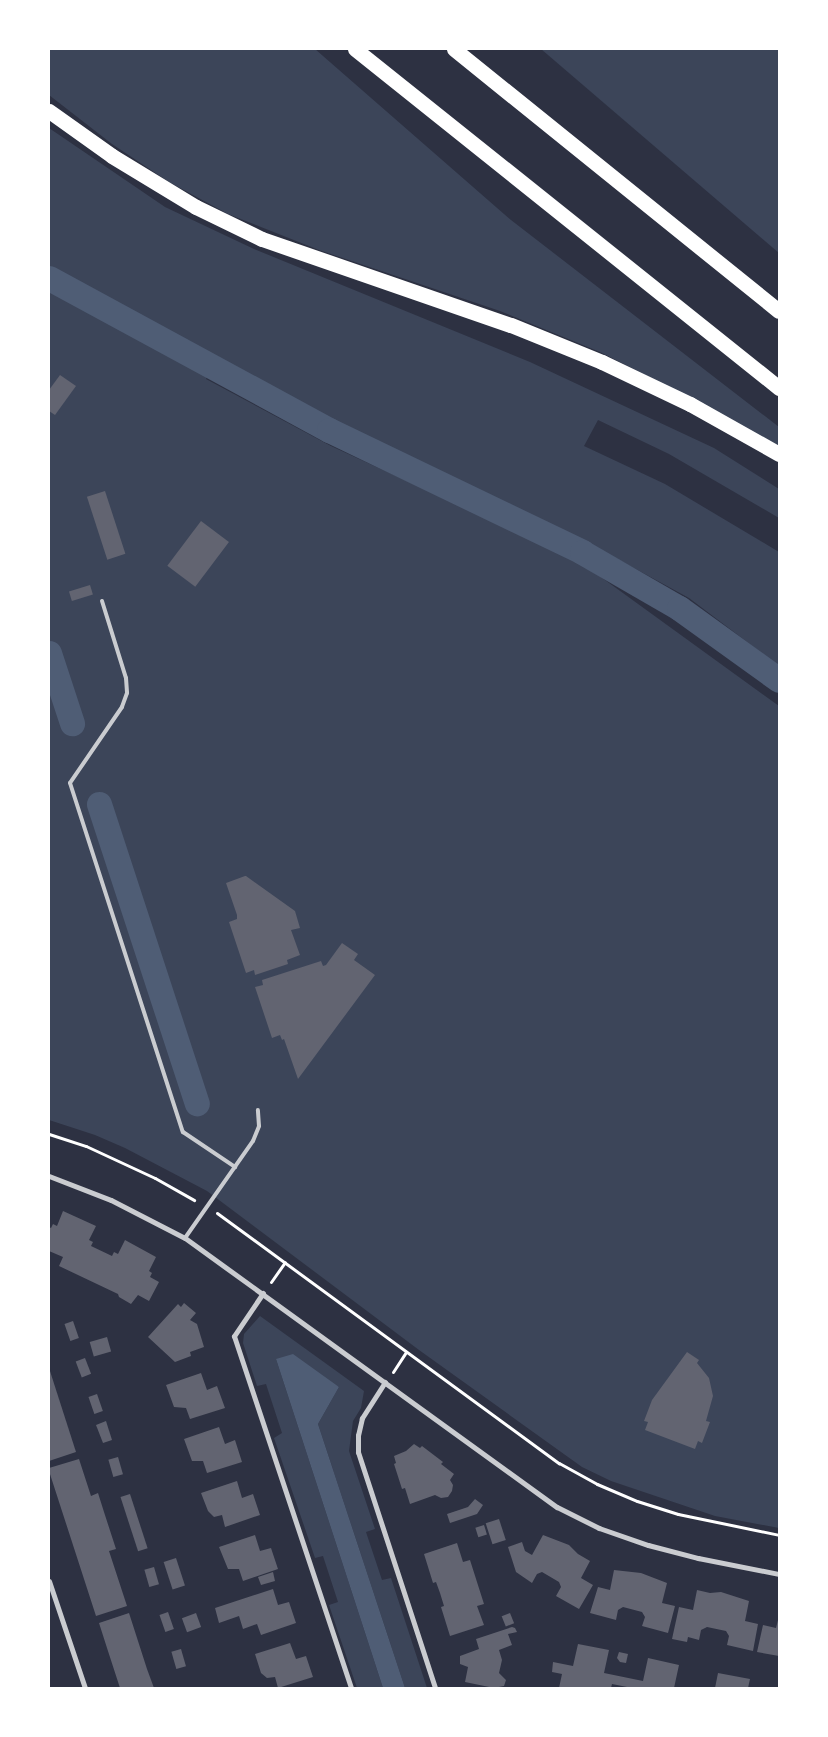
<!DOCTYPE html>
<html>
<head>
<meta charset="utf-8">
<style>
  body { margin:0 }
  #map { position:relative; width:828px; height:1737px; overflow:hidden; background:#2d3142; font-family:"Sofia Sans Condensed",sans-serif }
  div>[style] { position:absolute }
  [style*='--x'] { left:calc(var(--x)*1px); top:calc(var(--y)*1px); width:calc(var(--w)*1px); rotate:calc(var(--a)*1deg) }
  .green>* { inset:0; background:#3c4559 }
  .water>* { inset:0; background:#4f5d75 }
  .canal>* { height:25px; margin:-12.5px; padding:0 12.5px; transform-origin:12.5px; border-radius:12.5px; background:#4f5d75 }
  .building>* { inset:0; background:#626471; transform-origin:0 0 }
  .path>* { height:3px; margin:-1.5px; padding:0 1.5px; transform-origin:1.5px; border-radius:1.5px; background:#fff }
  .service>* { height:4px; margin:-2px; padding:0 2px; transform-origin:2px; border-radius:2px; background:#caccd0 }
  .minor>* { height:5px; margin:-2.5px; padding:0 2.5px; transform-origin:2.5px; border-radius:2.5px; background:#caccd0 }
  .motorway>* { height:15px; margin:-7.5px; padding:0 7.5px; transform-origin:7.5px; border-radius:7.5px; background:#fff }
  span { translate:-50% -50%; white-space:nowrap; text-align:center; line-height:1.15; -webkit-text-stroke:4px #fff; paint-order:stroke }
  .frame { position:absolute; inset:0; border:50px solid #fff; pointer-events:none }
</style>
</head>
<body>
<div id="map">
  <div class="green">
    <i style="clip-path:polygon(49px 49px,315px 49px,511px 220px,779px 427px,779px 448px,691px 398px,600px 352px,500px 311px,319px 250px,228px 214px,169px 182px,112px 144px,49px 95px)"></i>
    <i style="clip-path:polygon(541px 49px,779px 49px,779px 253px)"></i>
    <i style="clip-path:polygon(49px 128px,165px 207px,254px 249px,530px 362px,714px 448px,779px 489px,779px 518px,669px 454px,598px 420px,584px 446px,665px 484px,779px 552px,779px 666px,689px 598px,579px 538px,336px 421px,49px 267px)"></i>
    <i style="clip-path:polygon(49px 281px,212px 369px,206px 379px,331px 446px,576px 559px,779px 706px,779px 1528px,715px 1516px,611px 1481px,582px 1467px,419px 1350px,207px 1191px,125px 1148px,95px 1135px,49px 1120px)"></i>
    <i style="clip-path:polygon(260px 1316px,364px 1391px,361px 1408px,353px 1421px,349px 1451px,375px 1529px,366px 1532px,382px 1580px,391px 1578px,427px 1688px,405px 1688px,318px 1424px,339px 1387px,276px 1359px,383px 1688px,357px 1688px,329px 1605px,338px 1602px,323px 1556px,315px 1558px,274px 1438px,282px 1433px,266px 1384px,257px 1386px,243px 1343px,244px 1334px)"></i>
  </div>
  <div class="water">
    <i style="clip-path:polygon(293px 1354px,339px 1387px,318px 1424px,405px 1688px,383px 1688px,276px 1359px)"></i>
  </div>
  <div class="canal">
    <i style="--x:49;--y:278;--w:319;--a:28.5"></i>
    <i style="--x:329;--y:430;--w:281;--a:25.7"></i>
    <i style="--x:582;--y:552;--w:112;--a:30"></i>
    <i style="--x:679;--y:608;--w:123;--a:35.8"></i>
    <i style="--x:49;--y:653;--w:74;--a:71.8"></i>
    <i style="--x:99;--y:804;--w:315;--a:71.9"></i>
  </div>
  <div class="building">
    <i style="clip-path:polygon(60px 375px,76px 386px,55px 415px,49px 411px,49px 390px)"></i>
    <i style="left:105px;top:491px;width:66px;height:19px;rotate:72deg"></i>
    <i style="left:201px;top:521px;width:35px;height:56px;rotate:37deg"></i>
    <i style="left:90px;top:585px;width:10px;height:22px;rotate:73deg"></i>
    <i style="clip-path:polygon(245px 876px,246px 876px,295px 911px,300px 928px,291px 930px,300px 955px,287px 960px,288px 964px,255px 975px,254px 970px,246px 973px,229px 922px,237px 919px,237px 915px,226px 883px)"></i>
    <i style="clip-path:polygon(342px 943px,358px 954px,354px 960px,375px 975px,298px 1079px,284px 1039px,282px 1040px,280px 1035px,272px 1038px,255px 987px,263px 985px,262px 980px,321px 961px,323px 966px,326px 965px)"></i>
    <i style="clip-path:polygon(63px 1211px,96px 1226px,89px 1240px,93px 1242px,91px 1246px,112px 1256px,114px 1252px,118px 1254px,125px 1240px,156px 1257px,149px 1271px,152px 1273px,150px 1277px,159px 1282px,149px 1301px,138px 1295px,131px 1304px,119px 1297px,118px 1294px,59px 1266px,63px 1257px,49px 1251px,49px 1227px,51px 1228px,53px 1224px,57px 1226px)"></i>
    <i style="clip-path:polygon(184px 1303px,196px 1313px,190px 1320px,197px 1324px,204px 1347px,190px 1352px,191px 1356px,175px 1362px,148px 1337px,178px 1304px,181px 1307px)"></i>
    <i style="left:73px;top:1321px;width:18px;height:9px;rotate:71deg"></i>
    <i style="left:107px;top:1337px;width:15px;height:18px;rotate:74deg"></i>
    <i style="clip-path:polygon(687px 1352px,699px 1360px,697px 1363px,709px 1378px,713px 1396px,706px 1421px,710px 1422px,702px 1443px,698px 1441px,695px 1449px,645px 1430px,648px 1422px,644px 1421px,652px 1400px)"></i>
    <i style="left:85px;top:1358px;width:17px;height:10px;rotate:69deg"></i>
    <i style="clip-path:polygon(49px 1368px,76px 1452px,49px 1461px)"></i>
    <i style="clip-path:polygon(201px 1373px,207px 1390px,217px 1386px,225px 1408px,190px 1419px,186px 1408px,174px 1407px,166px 1385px)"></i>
    <i style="left:97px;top:1394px;width:18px;height:9px;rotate:71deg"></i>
    <i style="clip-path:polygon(106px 1421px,112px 1440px,103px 1443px,96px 1425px)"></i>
    <i style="clip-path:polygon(219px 1427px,225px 1444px,235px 1440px,242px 1462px,207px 1473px,203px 1461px,192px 1461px,184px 1439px)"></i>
    <i style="clip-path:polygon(414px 1444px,420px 1448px,422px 1446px,443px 1462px,441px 1464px,454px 1474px,450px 1480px,453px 1485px,452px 1491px,448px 1497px,441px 1498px,435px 1495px,410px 1504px,405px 1488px,402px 1489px,394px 1464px,396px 1463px,394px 1456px,406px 1451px)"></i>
    <i style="left:118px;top:1457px;width:18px;height:10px;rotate:74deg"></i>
    <i style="clip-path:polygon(79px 1459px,91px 1496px,98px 1493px,104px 1512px,116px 1549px,109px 1551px,127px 1606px,96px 1616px,49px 1471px,49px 1468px)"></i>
    <i style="clip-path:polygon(237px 1481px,242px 1498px,253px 1494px,260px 1515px,225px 1527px,222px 1515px,214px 1517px,208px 1511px,201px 1493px)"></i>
    <i style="left:130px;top:1494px;width:57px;height:10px;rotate:72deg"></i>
    <i style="clip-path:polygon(475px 1499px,483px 1505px,477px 1514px,450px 1523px,447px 1514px,468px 1507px)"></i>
    <i style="left:499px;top:1519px;width:22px;height:14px;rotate:72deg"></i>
    <i style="left:484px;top:1525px;width:10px;height:9px;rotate:73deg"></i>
    <i style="clip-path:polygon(255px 1535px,260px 1551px,271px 1548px,278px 1569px,243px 1581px,239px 1569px,228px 1569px,219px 1547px)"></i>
    <i style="clip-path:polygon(543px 1535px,569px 1545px,578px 1554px,590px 1561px,581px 1578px,593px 1585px,579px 1609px,556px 1596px,561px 1587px,559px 1582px,542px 1572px,537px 1574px,532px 1583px,516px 1572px,508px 1547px,522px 1542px,525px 1551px,532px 1555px)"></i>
    <i style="clip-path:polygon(457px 1543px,463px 1562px,470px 1560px,484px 1604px,477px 1606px,484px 1625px,450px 1636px,441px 1607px,444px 1606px,440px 1593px,436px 1582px,433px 1583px,424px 1554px)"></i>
    <i style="left:176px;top:1558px;width:29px;height:13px;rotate:72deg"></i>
    <i style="left:154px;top:1567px;width:18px;height:10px;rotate:74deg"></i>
    <i style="clip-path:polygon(614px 1570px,641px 1573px,667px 1583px,662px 1603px,675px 1606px,668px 1633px,642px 1626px,645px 1617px,642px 1612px,623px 1607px,618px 1610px,616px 1620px,590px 1613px,598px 1587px,610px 1590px)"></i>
    <i style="clip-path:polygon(273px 1572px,275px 1581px,261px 1585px,258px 1577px)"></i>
    <i style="clip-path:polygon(273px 1589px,278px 1605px,289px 1602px,296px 1623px,261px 1635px,257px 1624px,243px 1629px,239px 1616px,219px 1623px,215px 1608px)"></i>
    <i style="clip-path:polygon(697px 1590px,710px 1593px,721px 1592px,749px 1601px,745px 1621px,758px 1624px,753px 1651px,727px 1645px,729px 1636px,726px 1631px,707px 1627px,701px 1630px,699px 1640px,688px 1637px,687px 1642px,672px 1639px,679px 1607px,693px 1610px)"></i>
    <i style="left:168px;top:1612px;width:18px;height:9px;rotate:71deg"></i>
    <i style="clip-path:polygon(129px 1613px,147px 1669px,154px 1688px,120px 1688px,107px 1648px,99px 1623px)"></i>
    <i style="left:196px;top:1613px;width:15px;height:15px;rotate:70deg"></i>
    <i style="left:510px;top:1613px;width:11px;height:9px;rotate:68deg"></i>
    <i style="clip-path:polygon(779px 1616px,779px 1656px,757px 1652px,763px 1625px,776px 1628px)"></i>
    <i style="clip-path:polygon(512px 1627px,515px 1628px,517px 1632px,508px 1634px,512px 1645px,499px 1650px,502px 1660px,499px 1673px,506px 1680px,504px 1686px,494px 1688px,465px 1682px,468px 1667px,460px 1664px,460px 1656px,479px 1649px,476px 1639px)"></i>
    <i style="clip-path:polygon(290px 1643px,296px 1659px,306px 1656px,313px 1677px,278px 1688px,275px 1677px,267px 1678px,261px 1673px,255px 1654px)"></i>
    <i style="clip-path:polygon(578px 1644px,609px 1650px,604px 1673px,643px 1681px,648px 1658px,679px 1665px,674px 1688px,632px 1688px,612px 1684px,611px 1688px,559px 1688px,562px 1674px,552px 1672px,553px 1662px,573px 1666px)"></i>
    <i style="left:181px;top:1649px;width:18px;height:10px;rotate:74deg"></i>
    <i style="clip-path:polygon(619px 1652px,628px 1654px,626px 1663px,620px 1662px,617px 1658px)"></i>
    <i style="clip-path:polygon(718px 1673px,750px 1679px,748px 1688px,715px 1688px)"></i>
  </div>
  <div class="path">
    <i style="--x:49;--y:1134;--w:39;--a:18"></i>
    <i style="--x:86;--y:1146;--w:76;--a:24.9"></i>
    <i style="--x:155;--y:1178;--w:45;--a:29.4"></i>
    <i style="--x:217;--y:1213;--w:424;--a:36.2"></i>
    <i style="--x:559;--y:1463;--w:43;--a:28.9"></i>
    <i style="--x:597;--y:1484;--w:43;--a:23"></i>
    <i style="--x:637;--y:1501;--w:43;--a:17.6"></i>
    <i style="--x:678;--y:1514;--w:103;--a:11.7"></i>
    <i style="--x:271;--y:1282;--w:24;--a:-55"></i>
    <i style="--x:393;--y:1372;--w:24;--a:-57"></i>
  </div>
  <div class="service">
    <i style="--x:102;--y:601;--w:81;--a:72.7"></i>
    <i style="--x:126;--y:678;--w:15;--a:86"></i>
    <i style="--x:127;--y:693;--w:15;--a:110"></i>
    <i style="--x:122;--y:707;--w:92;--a:124.4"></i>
    <i style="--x:70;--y:783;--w:367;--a:72.1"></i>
    <i style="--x:183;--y:1132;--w:63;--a:33.9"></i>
    <i style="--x:185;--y:1238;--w:118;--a:-55"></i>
    <i style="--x:253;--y:1141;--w:16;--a:-68"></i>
    <i style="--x:259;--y:1126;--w:16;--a:-94"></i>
  </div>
  <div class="minor">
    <i style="--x:49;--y:1176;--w:66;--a:21.2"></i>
    <i style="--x:111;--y:1200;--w:83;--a:27.2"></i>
    <i style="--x:185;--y:1238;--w:459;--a:35.9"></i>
    <i style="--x:557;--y:1507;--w:47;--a:26.6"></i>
    <i style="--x:599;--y:1528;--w:52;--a:19.1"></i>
    <i style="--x:648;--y:1545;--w:52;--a:14.6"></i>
    <i style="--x:698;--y:1558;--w:83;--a:11.2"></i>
    <i style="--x:263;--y:1293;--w:52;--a:124"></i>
    <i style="--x:234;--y:1336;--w:371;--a:71.6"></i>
    <i style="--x:385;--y:1382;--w:43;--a:122.6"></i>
    <i style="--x:362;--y:1418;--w:17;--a:103"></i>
    <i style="--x:358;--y:1435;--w:17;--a:90"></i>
    <i style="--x:358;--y:1452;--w:248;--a:71.9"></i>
    <i style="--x:49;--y:1581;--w:113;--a:71.4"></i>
  </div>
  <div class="motorway">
    <i style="--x:355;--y:49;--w:543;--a:38.64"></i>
    <i style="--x:454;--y:49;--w:417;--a:38.9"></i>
    <i style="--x:49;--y:111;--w:77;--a:35.5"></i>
    <i style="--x:112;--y:156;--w:98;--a:31.3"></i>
    <i style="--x:196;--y:207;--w:73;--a:25.9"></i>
    <i style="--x:262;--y:239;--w:263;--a:19.1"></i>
    <i style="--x:511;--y:325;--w:98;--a:22.1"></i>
    <i style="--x:602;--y:362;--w:98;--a:25.5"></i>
    <i style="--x:690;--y:404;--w:102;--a:29.3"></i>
  </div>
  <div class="frame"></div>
</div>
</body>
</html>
